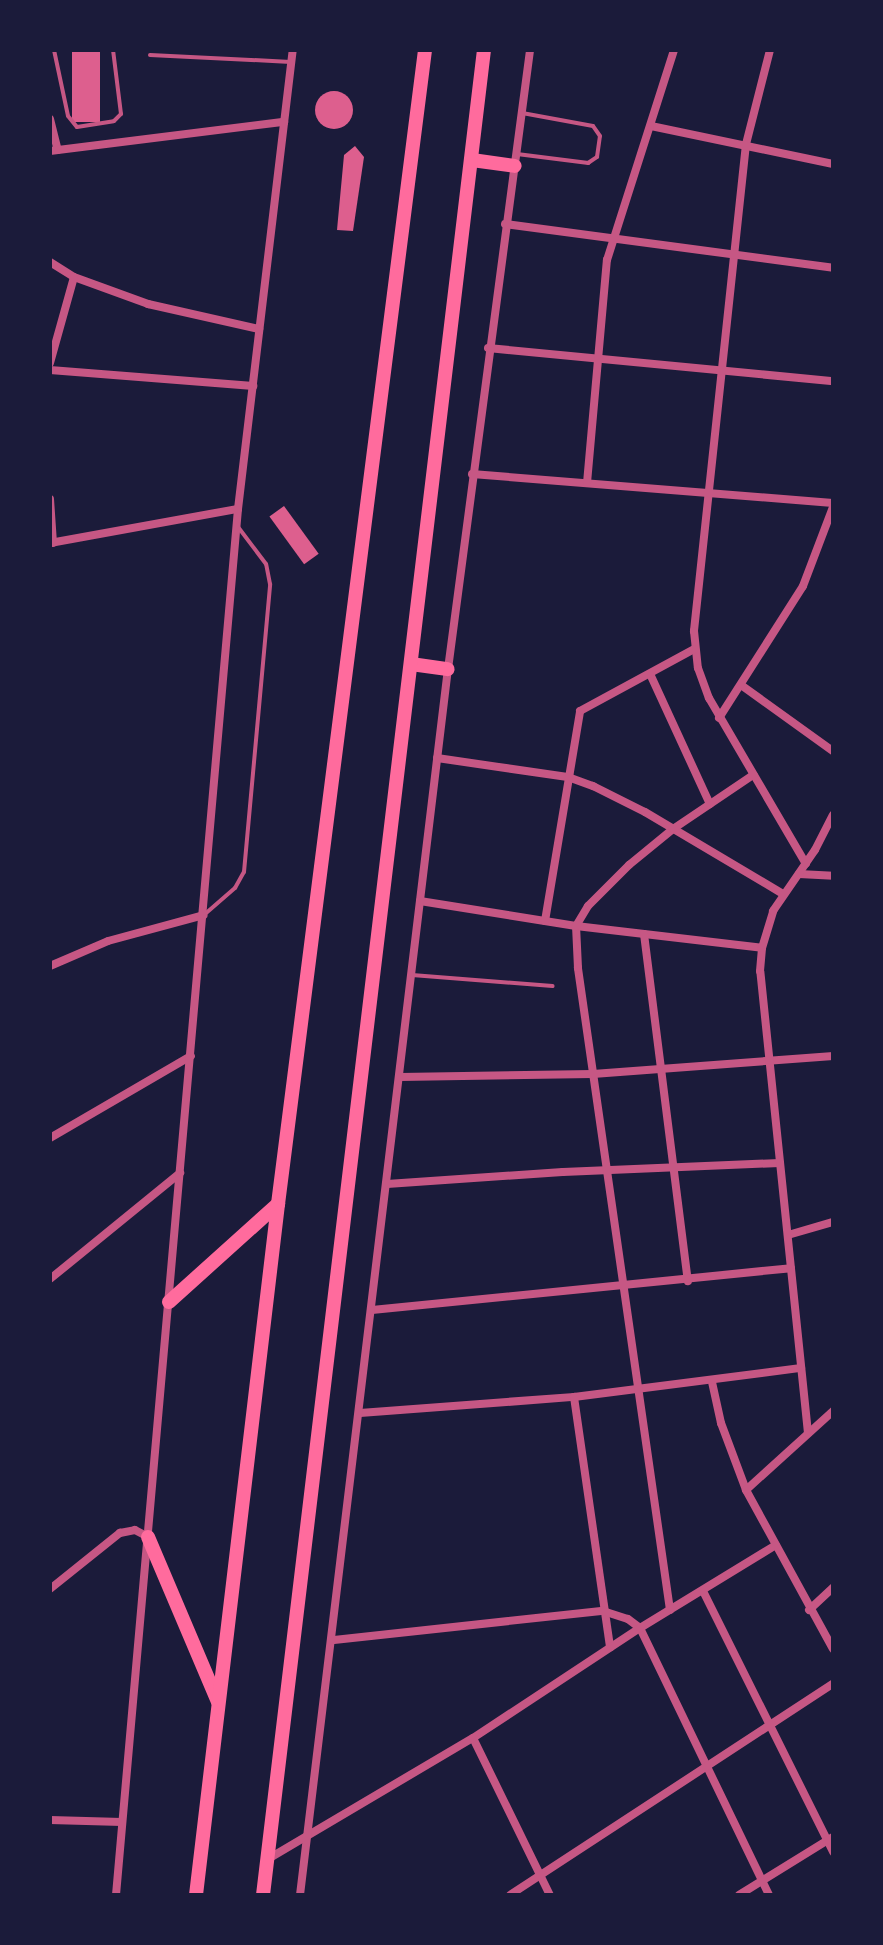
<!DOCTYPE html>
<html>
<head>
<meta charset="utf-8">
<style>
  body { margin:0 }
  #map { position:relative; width:883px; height:1945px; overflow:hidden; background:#1b1b3a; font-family:"Space Grotesk",sans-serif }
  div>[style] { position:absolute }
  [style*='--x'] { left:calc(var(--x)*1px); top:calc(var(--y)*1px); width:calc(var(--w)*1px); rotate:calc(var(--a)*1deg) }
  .building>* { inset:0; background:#dd5f8e; transform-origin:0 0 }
  .round { border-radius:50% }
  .service>* { height:4px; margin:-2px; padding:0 2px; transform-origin:2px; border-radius:2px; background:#c65784 }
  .minor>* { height:8px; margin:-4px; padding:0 4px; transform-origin:4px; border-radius:4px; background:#c65784 }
  .primary>* { height:14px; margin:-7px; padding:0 7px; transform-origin:7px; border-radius:7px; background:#ff6b9d }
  span { translate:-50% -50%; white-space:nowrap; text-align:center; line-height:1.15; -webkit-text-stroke:7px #1b1b3a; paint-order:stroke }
  .frame { position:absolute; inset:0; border:52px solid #1b1b3a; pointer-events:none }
</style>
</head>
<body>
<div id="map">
  <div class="building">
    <i style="left:72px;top:50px;width:28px;height:72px"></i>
    <i class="round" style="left:315px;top:91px;width:38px;height:38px"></i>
    <i style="clip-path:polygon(355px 146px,364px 157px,353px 231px,337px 230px,344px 155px)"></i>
    <i style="left:284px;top:506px;width:59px;height:18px;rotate:54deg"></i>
  </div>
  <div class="service">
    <i style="--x:54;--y:50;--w:67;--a:78"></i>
    <i style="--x:68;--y:116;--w:14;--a:51"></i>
    <i style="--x:77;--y:127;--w:37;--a:-9"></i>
    <i style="--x:114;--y:121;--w:10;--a:-45"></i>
    <i style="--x:121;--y:114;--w:64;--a:-97.1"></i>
    <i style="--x:150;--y:55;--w:141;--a:2.8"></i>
    <i style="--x:517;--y:154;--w:72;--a:7.2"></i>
    <i style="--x:588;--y:163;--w:11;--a:-34"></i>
    <i style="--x:597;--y:157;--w:21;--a:-82"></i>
    <i style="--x:600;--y:136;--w:12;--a:-125"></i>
    <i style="--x:593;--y:126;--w:72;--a:-169.6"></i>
    <i style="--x:205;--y:914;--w:40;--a:-41"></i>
    <i style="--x:235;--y:888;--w:18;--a:-61"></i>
    <i style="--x:244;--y:872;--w:289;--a:-84.8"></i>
    <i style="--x:270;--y:584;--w:20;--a:-101"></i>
    <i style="--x:266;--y:564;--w:46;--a:-127.1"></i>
    <i style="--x:412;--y:975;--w:141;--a:4.5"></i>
  </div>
  <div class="minor">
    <i style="--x:770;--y:50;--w:97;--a:104.3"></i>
    <i style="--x:746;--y:144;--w:490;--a:96.1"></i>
    <i style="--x:694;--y:631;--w:37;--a:84"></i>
    <i style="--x:698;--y:668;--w:32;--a:70"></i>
    <i style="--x:709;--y:698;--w:192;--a:59.7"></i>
    <i style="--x:50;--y:119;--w:32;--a:76"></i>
    <i style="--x:651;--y:126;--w:186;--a:11.8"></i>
    <i style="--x:50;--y:151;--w:236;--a:-7.1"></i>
    <i style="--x:505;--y:224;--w:331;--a:7.6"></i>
    <i style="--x:50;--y:262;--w:28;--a:32"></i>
    <i style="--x:74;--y:277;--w:79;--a:20"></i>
    <i style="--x:148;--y:304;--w:114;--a:12.7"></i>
    <i style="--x:488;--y:348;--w:347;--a:5.5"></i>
    <i style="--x:50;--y:363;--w:89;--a:-74.4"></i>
    <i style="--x:50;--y:370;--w:204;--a:4.5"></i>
    <i style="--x:472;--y:474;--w:362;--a:4.6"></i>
    <i style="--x:587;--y:483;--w:224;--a:-84.9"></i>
    <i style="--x:607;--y:260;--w:220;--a:-72.3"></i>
    <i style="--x:50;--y:499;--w:44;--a:86.1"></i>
    <i style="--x:50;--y:543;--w:191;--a:-10.3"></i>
    <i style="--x:651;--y:676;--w:141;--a:65.3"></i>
    <i style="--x:741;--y:685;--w:113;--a:35.7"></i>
    <i style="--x:719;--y:718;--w:156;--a:-57.5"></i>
    <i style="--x:803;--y:586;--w:85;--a:-69.2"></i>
    <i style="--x:437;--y:758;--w:132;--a:8.3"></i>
    <i style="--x:568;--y:777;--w:27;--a:20"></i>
    <i style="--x:593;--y:786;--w:58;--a:26.6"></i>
    <i style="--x:645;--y:812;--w:161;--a:30.7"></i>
    <i style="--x:799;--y:874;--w:34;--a:3"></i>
    <i style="--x:420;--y:901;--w:158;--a:9.1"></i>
    <i style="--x:576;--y:926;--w:187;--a:6.7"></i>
    <i style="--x:545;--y:921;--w:213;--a:-80.5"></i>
    <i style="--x:580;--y:711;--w:130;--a:-28.5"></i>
    <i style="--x:644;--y:934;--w:350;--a:82.8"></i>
    <i style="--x:50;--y:966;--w:63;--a:-23.3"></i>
    <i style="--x:108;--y:941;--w:99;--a:-15.2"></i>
    <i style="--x:400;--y:1077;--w:193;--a:-0.9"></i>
    <i style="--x:593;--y:1074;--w:241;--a:-4.3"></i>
    <i style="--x:50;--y:1138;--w:163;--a:-30.2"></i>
    <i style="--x:387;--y:1184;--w:176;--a:-3.9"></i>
    <i style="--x:563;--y:1172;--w:217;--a:-2.4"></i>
    <i style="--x:788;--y:1235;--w:47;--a:-16.1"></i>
    <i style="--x:50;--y:1279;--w:168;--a:-39.2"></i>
    <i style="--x:372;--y:1310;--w:421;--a:-5.7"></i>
    <i style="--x:712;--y:1382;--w:42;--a:77.6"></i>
    <i style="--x:721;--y:1423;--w:72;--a:69.5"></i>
    <i style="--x:746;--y:1490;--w:181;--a:61.3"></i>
    <i style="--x:574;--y:1397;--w:253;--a:81.8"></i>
    <i style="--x:360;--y:1413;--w:215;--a:-4.3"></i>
    <i style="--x:574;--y:1397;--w:229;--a:-7.3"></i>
    <i style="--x:808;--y:1433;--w:464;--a:-95.9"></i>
    <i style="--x:760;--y:971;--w:23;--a:-85"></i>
    <i style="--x:762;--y:948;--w:39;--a:-73"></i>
    <i style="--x:773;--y:911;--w:74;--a:-55.5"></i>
    <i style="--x:815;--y:850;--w:39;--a:-63"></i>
    <i style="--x:746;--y:1490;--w:118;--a:-42.2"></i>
    <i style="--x:50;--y:1589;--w:90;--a:-38.7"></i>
    <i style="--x:120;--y:1533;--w:15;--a:-11"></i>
    <i style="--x:135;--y:1530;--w:15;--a:28"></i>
    <i style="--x:703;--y:1591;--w:292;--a:63.5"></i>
    <i style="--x:670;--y:1610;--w:649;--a:-98.16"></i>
    <i style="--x:578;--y:968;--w:42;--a:-92.7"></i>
    <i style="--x:576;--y:926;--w:23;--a:-59"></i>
    <i style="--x:588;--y:906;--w:58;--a:-45"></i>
    <i style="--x:629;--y:865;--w:57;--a:-39.3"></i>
    <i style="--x:673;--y:829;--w:97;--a:-34"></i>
    <i style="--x:809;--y:1610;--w:33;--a:-43"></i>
    <i style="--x:334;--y:1640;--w:271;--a:-6.2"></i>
    <i style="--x:603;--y:1611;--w:26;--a:18"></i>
    <i style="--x:628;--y:1619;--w:15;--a:37"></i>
    <i style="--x:640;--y:1628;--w:297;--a:64.2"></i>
    <i style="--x:473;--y:1738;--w:175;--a:63.9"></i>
    <i style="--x:50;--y:1820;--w:72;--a:1.6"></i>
    <i style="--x:268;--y:1859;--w:238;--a:-30.6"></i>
    <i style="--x:473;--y:1738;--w:200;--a:-33.4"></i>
    <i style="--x:640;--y:1628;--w:159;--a:-31.4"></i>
    <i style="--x:116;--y:1895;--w:1391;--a:-84.97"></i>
    <i style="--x:238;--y:509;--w:462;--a:-83.2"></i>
    <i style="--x:300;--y:1895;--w:1235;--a:-83.12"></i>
    <i style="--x:448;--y:669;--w:624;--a:-82.45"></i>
    <i style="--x:510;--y:1895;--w:386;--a:-33.2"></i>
    <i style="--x:739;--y:1895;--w:110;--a:-31.7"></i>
  </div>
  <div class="primary">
    <i style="--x:472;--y:160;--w:43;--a:7.9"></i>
    <i style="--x:411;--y:664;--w:37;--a:8"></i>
    <i style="--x:169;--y:1302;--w:147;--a:-42"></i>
    <i style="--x:148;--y:1537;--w:179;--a:67"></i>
    <i style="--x:196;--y:1895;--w:696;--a:-83.23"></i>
    <i style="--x:278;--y:1204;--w:1163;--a:-82.74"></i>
    <i style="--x:263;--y:1895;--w:1858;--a:-83.17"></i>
  </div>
  <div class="frame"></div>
</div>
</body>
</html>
